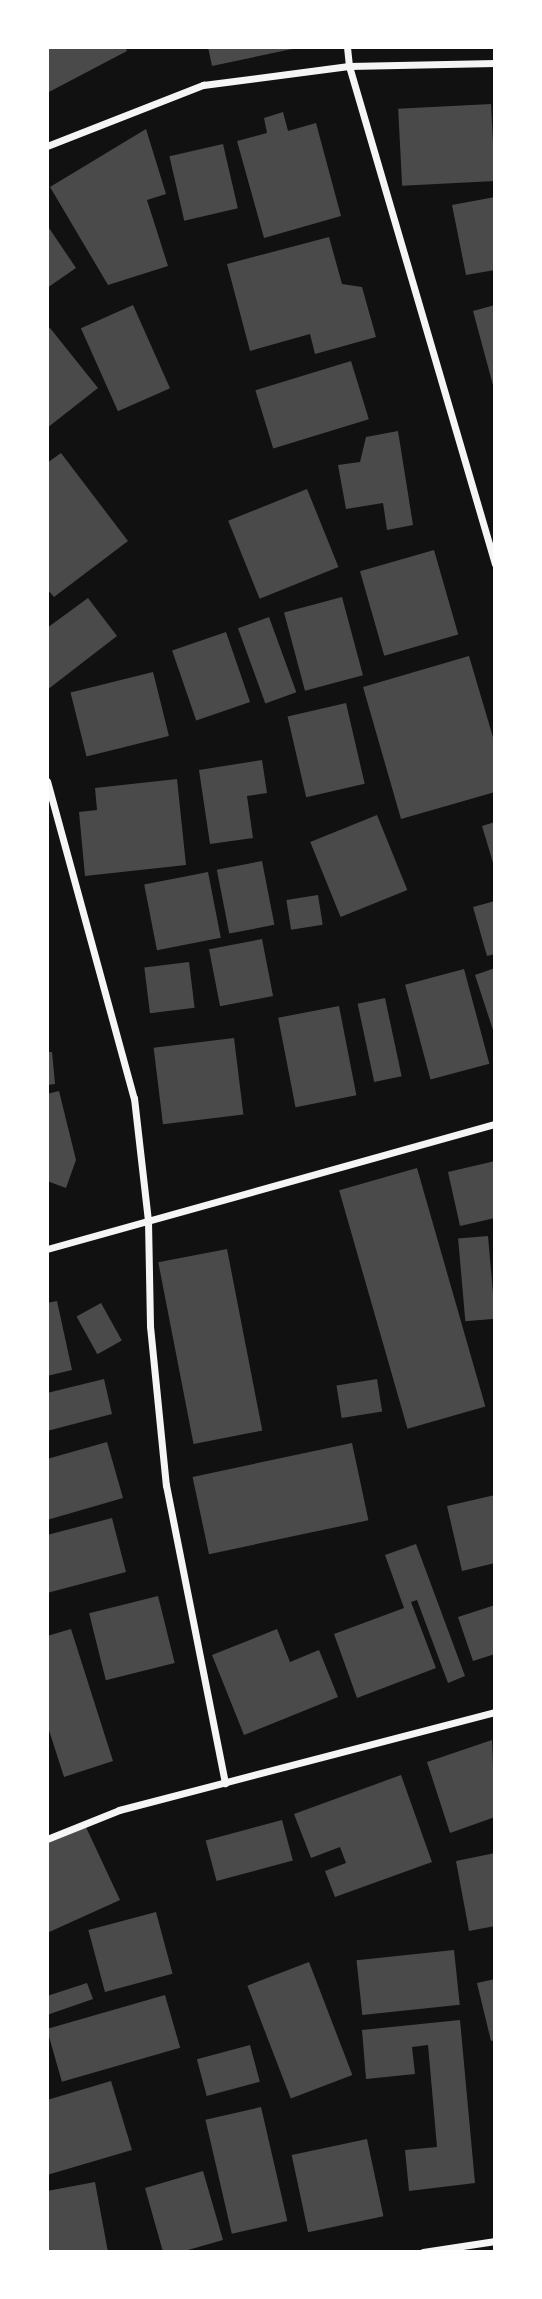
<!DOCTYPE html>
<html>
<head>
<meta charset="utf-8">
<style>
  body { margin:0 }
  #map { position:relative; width:542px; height:2299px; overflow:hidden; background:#111; font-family:"DM Sans",sans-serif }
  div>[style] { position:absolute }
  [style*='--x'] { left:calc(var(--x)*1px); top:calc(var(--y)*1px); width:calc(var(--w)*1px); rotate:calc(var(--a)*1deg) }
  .building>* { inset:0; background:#4a4a4a; transform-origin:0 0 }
  .minor>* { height:7px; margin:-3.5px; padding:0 3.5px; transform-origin:3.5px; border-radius:3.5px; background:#f5f5f5 }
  span { translate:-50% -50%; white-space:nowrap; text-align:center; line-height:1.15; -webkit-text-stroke:7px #fff; paint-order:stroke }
  .frame { position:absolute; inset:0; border:49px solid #fff; pointer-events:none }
</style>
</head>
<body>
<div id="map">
  <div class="building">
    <i style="clip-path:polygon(47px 47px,125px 47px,127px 51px,47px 93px)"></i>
    <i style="clip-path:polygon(208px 47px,297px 47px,297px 48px,212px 66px)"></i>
    <i style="left:491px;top:104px;width:77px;height:93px;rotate:87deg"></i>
    <i style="clip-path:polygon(283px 112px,288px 131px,316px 123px,341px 216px,264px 238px,237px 141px,267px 133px,264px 118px)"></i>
    <i style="clip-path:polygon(146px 129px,166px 194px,147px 200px,168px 266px,108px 285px,50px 187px)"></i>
    <i style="left:223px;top:144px;width:66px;height:55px;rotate:77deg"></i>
    <i style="clip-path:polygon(495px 197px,495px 270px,466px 275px,452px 205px)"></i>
    <i style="clip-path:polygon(47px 225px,76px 268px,47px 288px)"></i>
    <i style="clip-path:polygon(329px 237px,342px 284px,362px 287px,376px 337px,315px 354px,310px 334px,250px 351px,227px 264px)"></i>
    <i style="left:133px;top:305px;width:91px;height:57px;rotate:66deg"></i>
    <i style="clip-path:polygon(495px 305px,495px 388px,494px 389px,473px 311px)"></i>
    <i style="clip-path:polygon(50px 328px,98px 388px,47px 428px,47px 330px)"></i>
    <i style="left:351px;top:361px;width:61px;height:100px;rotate:73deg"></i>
    <i style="clip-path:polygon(398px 431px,413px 525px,387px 530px,383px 503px,346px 509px,338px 465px,360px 462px,366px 437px)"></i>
    <i style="clip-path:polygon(61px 453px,128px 541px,54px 597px,47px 589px,47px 463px)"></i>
    <i style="left:307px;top:489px;width:84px;height:85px;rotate:68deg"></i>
    <i style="left:434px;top:550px;width:88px;height:77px;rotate:74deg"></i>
    <i style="left:342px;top:597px;width:81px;height:60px;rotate:75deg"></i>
    <i style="clip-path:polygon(88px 598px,117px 636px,47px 690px,47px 628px)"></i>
    <i style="left:269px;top:617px;width:80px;height:33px;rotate:70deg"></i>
    <i style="left:226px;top:632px;width:74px;height:57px;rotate:71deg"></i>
    <i style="clip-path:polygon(469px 656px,495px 744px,495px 792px,401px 819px,363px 687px)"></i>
    <i style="left:153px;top:672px;width:66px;height:85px;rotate:76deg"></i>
    <i style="left:346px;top:703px;width:83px;height:60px;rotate:77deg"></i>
    <i style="clip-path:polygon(262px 760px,267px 793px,247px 796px,253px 838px,210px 844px,199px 770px)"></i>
    <i style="clip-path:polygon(177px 779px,186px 865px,85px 876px,79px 812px,97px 810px,95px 788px)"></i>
    <i style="left:377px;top:815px;width:81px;height:72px;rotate:68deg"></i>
    <i style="clip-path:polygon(495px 822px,495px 866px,494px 866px,482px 826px)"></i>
    <i style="left:262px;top:861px;width:65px;height:46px;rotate:79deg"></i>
    <i style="left:208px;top:872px;width:67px;height:65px;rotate:79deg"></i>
    <i style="left:318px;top:895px;width:30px;height:32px;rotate:81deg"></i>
    <i style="clip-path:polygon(495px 901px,495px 954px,487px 956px,473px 907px)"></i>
    <i style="left:262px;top:939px;width:58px;height:54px;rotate:79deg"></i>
    <i style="left:189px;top:962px;width:46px;height:45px;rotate:83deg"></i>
    <i style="clip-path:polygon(495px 968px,495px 1033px,494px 1033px,475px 975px)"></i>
    <i style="left:464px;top:969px;width:98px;height:61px;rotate:75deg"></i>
    <i style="left:385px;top:998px;width:80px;height:28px;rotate:78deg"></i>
    <i style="left:339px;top:1006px;width:91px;height:62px;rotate:79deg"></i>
    <i style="left:234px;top:1038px;width:77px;height:81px;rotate:83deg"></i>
    <i style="clip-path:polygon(47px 1052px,52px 1052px,55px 1084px,47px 1085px)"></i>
    <i style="clip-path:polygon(59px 1091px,76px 1160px,66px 1188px,47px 1181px,47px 1094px)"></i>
    <i style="clip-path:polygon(495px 1161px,495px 1218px,460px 1226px,448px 1172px)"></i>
    <i style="left:417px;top:1168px;width:248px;height:81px;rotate:74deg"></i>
    <i style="left:488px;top:1236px;width:83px;height:30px;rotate:85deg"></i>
    <i style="left:227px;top:1249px;width:185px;height:70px;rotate:79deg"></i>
    <i style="clip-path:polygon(57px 1301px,72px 1370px,47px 1376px,47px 1303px)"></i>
    <i style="left:101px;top:1303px;width:43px;height:28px;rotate:61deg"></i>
    <i style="clip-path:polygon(104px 1379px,112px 1414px,47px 1431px,47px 1393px)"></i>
    <i style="left:377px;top:1379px;width:33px;height:41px;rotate:81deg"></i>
    <i style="clip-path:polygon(107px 1442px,123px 1498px,47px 1520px,47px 1459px)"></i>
    <i style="left:352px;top:1443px;width:79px;height:163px;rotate:78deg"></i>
    <i style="clip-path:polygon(495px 1495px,495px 1563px,462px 1571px,447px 1506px)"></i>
    <i style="clip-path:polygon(112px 1518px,126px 1572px,47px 1593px,47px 1535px)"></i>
    <i style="clip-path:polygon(416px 1544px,465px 1676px,448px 1683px,417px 1600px,411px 1602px,436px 1668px,357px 1698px,334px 1634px,404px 1608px,385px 1555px)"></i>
    <i style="left:158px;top:1596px;width:69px;height:71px;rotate:76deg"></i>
    <i style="clip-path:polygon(495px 1605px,495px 1654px,473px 1661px,458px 1617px)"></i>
    <i style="clip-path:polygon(71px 1629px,113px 1761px,64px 1777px,47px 1724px,47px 1636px)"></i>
    <i style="clip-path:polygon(277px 1629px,290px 1662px,319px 1650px,338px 1697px,244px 1735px,212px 1655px)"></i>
    <i style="clip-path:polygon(492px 1740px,495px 1817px,450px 1833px,427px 1762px)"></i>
    <i style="clip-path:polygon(401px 1775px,432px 1862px,335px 1897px,325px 1871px,346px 1863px,340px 1847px,311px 1858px,294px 1814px)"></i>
    <i style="left:282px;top:1820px;width:42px;height:79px;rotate:75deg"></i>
    <i style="clip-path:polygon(85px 1825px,120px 1900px,47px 1933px,47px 1842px)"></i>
    <i style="clip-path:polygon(495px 1853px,495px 1926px,469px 1931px,456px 1861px)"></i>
    <i style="left:156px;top:1912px;width:64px;height:70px;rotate:75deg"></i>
    <i style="left:454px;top:1950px;width:55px;height:98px;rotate:84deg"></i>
    <i style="left:309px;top:1962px;width:121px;height:66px;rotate:69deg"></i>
    <i style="clip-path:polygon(495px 1979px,495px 2040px,491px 2041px,477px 1983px)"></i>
    <i style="clip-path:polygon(87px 1983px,93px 1999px,47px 2015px,47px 1996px)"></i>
    <i style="left:165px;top:1995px;width:55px;height:123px;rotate:74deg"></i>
    <i style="clip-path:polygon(460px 2020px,475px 2183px,409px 2191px,405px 2150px,437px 2147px,428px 2045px,412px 2047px,415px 2074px,366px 2079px,362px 2030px)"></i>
    <i style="left:250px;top:2045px;width:38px;height:55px;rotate:75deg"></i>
    <i style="clip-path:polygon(111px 2081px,132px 2150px,47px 2175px,47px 2100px)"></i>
    <i style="left:261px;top:2107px;width:117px;height:57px;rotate:77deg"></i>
    <i style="left:367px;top:2139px;width:79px;height:77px;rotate:78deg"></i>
    <i style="clip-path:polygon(203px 2171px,223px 2240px,181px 2252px,163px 2252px,145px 2188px)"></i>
    <i style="clip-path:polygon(95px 2182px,108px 2252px,47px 2252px,47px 2191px)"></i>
  </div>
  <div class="minor">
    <i style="--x:347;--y:47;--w:19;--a:84"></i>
    <i style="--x:349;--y:66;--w:519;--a:73.66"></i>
    <i style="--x:47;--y:146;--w:168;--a:-21.4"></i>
    <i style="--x:203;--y:85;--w:147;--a:-7.4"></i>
    <i style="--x:349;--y:66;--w:146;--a:-1.2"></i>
    <i style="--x:47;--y:781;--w:329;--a:74.7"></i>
    <i style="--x:134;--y:1098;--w:124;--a:83.5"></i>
    <i style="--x:148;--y:1221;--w:105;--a:88.9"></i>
    <i style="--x:150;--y:1326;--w:160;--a:84.3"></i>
    <i style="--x:166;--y:1485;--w:304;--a:78.8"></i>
    <i style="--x:47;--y:1249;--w:465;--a:-15.6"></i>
    <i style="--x:47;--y:1839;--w:78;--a:-21.9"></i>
    <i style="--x:119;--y:1810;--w:389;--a:-14.6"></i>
    <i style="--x:423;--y:2252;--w:73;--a:-8.7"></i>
  </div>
  <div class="frame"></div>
</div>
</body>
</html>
